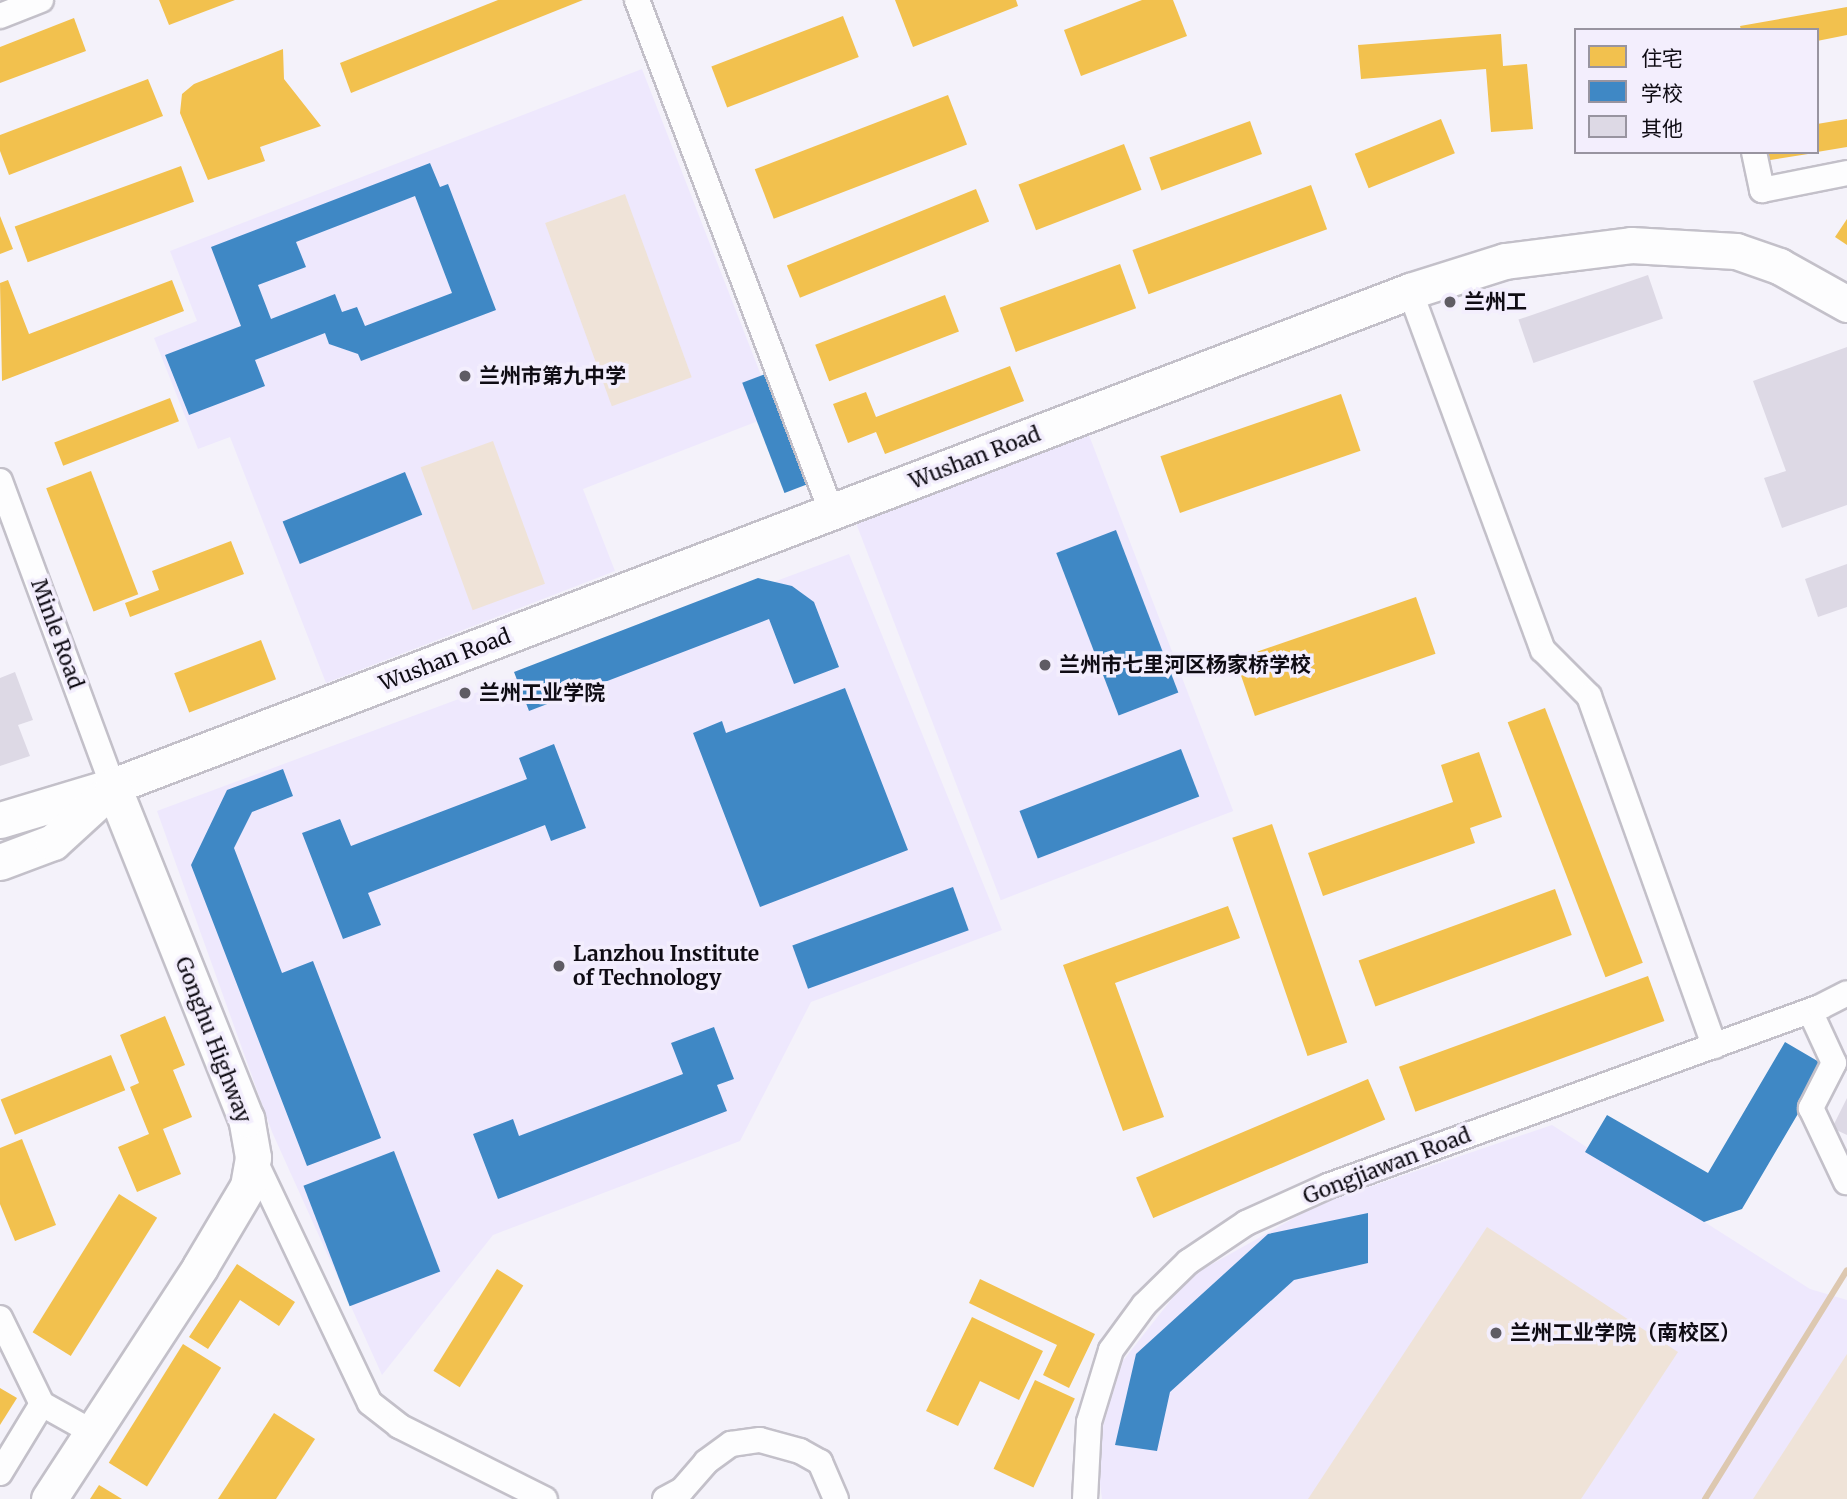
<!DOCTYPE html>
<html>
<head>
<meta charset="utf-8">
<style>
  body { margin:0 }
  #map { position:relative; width:1847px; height:1499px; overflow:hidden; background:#f4f2fa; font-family:Merriweather,"Noto Sans SC",serif }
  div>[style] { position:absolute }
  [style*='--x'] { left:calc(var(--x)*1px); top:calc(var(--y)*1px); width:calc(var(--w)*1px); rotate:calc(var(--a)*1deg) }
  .built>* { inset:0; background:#eee8fd; transform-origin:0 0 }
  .green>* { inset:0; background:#efe3d8; transform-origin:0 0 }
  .homes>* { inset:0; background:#f2c14e; transform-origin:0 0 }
  .schools>* { inset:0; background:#3f88c5; transform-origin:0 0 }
  .stream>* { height:6px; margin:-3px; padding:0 3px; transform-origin:3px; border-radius:3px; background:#ddc8b0 }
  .building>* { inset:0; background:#ddd9e5; transform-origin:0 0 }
  .roads { filter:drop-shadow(2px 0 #c3c0c9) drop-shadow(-2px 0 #c3c0c9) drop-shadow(0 2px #c3c0c9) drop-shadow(0 -2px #c3c0c9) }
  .minor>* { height:24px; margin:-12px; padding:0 12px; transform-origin:12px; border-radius:12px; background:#fdfdfe }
  .secondary>* { height:35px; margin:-17.5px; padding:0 17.5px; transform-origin:17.5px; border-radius:17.5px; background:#fdfdfe }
  .dots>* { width:19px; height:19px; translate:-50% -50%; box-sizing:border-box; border:4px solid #f3eefd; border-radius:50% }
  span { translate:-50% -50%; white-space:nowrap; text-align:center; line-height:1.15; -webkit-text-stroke:7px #f3eefd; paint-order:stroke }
  .poi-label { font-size:21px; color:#0f0c14; font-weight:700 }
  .left { translate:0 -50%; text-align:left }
  .street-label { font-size:21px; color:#0f0c14 }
  .legend { position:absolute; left:1574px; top:28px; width:245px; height:126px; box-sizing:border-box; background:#f3eefd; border:2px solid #9894a0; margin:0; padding:9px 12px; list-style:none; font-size:21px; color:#0f0c14 }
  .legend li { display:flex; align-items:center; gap:14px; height:35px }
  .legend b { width:35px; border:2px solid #9894a0 }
</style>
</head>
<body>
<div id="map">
  <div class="built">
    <i style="clip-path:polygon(642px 69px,776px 414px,583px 489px,615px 571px,326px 683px,230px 437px,198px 449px,154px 338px,197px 321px,170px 251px)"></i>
    <i style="left:1087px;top:430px;width:408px;height:249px;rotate:69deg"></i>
    <i style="clip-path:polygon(849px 554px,1002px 930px,811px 1002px,740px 1141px,493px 1235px,382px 1375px,272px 1132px,157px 811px)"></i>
    <i style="clip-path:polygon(1552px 1125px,1810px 1289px,1847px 1300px,1847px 1499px,1102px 1499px,1096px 1453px,1118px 1367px,1189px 1277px,1319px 1204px)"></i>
  </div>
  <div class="green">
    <i style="left:625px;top:194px;width:195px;height:85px;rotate:70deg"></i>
    <i style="left:493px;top:441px;width:152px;height:77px;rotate:70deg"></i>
    <i style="clip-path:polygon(1487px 1227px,1678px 1352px,1581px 1499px,1308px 1499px)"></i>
    <i style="clip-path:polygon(1847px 1354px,1847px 1499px,1753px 1499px)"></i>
  </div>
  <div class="homes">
    <i style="clip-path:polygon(159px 0,235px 0,169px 25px)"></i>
    <i style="clip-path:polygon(498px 0,583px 0,351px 93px,340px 63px)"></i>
    <i style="clip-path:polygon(895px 0,1016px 0,1018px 6px,913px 47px)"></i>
    <i style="clip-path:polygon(1142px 0,1173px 0,1187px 36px,1081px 76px,1064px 30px)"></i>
    <i style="clip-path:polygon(1847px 7px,1847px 35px,1817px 41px,1817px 30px,1741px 30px,1740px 26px)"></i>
    <i style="left:843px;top:16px;width:44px;height:141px;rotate:69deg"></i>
    <i style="clip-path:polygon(74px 18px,86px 51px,0 83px,0 47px)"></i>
    <i style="clip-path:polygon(1501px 34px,1503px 66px,1527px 64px,1533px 129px,1491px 132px,1486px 69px,1361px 79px,1358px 45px)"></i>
    <i style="clip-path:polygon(283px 49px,284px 79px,321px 126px,260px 147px,265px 161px,208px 180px,180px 113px,182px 94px,194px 84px)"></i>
    <i style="clip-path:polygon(148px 79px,163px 116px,9px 175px,0 151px,0 135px)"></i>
    <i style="left:948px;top:95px;width:53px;height:207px;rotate:69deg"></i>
    <i style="left:1441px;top:119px;width:37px;height:93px;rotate:68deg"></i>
    <i style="clip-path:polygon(1847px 119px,1847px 147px,1817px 152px,1817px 124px)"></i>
    <i style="left:1250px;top:121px;width:35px;height:107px;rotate:70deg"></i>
    <i style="left:1124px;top:144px;width:49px;height:113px;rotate:69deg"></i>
    <i style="clip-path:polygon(1763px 152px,1808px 152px,1808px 154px,1764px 161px)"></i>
    <i style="left:181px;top:166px;width:38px;height:177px;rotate:70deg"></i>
    <i style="left:1311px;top:185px;width:47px;height:190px;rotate:70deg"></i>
    <i style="left:976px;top:189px;width:35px;height:204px;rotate:68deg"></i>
    <i style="clip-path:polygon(0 216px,13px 249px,0 254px)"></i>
    <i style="clip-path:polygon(1847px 219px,1847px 245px,1835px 237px)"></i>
    <i style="left:1120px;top:264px;width:47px;height:128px;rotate:70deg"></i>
    <i style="clip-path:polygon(8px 280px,29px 334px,172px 280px,184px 311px,2px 381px,0 283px)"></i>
    <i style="left:945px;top:295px;width:39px;height:139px;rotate:69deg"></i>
    <i style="clip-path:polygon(1010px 366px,1024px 401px,885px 454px,876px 432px,848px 443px,833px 404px,866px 392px,876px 417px)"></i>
    <i style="left:1341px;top:394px;width:60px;height:191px;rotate:71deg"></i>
    <i style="left:170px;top:398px;width:25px;height:124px;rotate:69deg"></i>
    <i style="left:91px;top:471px;width:132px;height:48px;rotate:69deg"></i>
    <i style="clip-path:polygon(231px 541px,244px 574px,130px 617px,125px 603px,159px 590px,152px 571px)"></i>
    <i style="left:1416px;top:597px;width:60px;height:191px;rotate:71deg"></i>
    <i style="left:261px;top:640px;width:42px;height:93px;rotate:69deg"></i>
    <i style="left:1545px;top:708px;width:273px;height:40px;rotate:69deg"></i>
    <i style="clip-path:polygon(1479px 752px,1502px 817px,1470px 828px,1475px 843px,1323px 896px,1308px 853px,1453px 802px,1441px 765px)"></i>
    <i style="left:1272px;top:824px;width:231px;height:42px;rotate:71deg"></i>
    <i style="left:1555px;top:889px;width:49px;height:209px;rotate:70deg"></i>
    <i style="clip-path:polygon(1228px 906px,1240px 938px,1115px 983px,1164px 1117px,1123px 1131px,1063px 965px)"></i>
    <i style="left:1648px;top:976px;width:48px;height:265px;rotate:70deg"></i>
    <i style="clip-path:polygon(165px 1016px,185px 1065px,173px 1070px,192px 1117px,163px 1129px,181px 1174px,137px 1192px,118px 1147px,149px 1134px,130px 1087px,139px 1083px,120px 1035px)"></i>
    <i style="left:111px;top:1055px;width:38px;height:119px;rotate:68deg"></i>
    <i style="left:1368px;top:1079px;width:44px;height:252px;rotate:67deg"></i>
    <i style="clip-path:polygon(22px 1139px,56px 1225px,15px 1241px,0 1204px,0 1148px)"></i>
    <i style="left:119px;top:1194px;width:45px;height:163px;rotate:32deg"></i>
    <i style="clip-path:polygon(237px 1264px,295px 1302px,279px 1326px,240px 1300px,208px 1349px,189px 1337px)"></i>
    <i style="left:497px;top:1269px;width:31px;height:120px;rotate:32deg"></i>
    <i style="clip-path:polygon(980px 1279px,1095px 1334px,1069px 1388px,1043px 1375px,1057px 1345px,969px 1303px)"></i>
    <i style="clip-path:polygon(972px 1317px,1043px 1351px,1019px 1400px,980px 1381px,958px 1426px,926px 1411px)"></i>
    <i style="left:183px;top:1344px;width:45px;height:140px;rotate:32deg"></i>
    <i style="left:1035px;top:1380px;width:44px;height:98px;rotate:25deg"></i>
    <i style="clip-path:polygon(0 1388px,17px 1398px,0 1425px)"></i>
    <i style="clip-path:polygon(274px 1413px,315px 1439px,276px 1499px,218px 1499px)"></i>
    <i style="clip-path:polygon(99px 1485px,122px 1499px,90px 1499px)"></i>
  </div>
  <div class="schools">
    <i style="clip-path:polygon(evenodd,430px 163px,440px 187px,448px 184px,496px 310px,361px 361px,358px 354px,329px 344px,325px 333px,255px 360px,265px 386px,189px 415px,165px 355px,241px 326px,211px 247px,430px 163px,415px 196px,452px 293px,365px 326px,357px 307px,342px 312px,335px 294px,271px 319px,258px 285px,306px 267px,296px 242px,415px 196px)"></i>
    <i style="left:773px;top:371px;width:118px;height:33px;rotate:69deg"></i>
    <i style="left:405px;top:472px;width:46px;height:132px;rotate:68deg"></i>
    <i style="left:1116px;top:530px;width:174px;height:64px;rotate:69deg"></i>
    <i style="clip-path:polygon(758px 578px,792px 586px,814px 602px,839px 667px,794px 684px,769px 619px,529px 711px,514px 672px)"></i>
    <i style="clip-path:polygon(845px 688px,908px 850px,760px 907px,693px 733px,722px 721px,726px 733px)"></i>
    <i style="clip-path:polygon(554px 744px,586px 828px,551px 841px,545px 825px,368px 893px,381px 925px,343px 939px,302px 833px,340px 819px,351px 846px,527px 779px,519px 758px)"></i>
    <i style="left:1181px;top:749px;width:51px;height:173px;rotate:69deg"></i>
    <i style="clip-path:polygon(283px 769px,293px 796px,252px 812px,234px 848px,282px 973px,313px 961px,381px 1138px,307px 1166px,191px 865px,227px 790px)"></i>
    <i style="left:953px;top:887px;width:46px;height:171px;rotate:70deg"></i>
    <i style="clip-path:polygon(714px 1027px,734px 1079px,717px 1085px,727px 1111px,498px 1199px,473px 1134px,513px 1119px,519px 1136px,683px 1074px,671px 1043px)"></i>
    <i style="clip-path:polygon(1785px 1042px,1826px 1066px,1742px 1209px,1704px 1222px,1585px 1152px,1607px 1115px,1708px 1173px)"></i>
    <i style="left:394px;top:1151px;width:129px;height:97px;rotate:69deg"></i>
    <i style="clip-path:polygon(1368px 1213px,1368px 1263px,1294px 1280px,1170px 1392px,1157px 1451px,1115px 1445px,1136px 1354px,1268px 1234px)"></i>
  </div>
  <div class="stream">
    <i style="--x:1705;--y:1499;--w:269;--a:-58.2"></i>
  </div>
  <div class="building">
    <i style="left:1648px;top:275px;width:46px;height:137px;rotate:71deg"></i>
    <i style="clip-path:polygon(1847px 347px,1847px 505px,1782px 528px,1764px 478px,1786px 471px,1753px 381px)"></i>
    <i style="clip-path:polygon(1847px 564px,1847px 607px,1818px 617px,1805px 579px)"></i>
    <i style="clip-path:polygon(15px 672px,33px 720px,18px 725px,30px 756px,0 766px,0 678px)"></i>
    <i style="clip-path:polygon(1847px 1098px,1847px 1135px,1832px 1128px)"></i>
  </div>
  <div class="roads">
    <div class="minor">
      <i style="--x:637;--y:0;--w:549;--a:69.19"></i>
      <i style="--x:0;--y:16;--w:44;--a:-21.3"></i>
      <i style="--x:1754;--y:152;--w:39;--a:78"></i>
      <i style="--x:1762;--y:190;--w:87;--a:-11.3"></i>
      <i style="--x:1410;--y:291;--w:383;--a:69.7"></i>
      <i style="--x:1543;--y:650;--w:65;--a:45"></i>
      <i style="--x:1589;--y:696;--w:372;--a:70.3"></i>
      <i style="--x:0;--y:481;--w:325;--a:69.7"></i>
      <i style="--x:1810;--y:1011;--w:57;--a:65.2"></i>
      <i style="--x:1834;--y:1063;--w:51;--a:117.1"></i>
      <i style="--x:1811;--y:1108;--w:82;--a:64.7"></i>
      <i style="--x:253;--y:1157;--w:272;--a:64.6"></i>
      <i style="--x:370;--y:1403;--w:37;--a:38"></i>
      <i style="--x:399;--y:1426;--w:163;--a:26.6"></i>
      <i style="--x:0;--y:1318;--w:96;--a:64"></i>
      <i style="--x:42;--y:1404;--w:57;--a:29.2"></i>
      <i style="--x:0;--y:1473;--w:81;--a:-58.7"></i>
      <i style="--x:665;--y:1499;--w:19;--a:-28"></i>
      <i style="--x:682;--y:1490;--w:37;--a:-49"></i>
      <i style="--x:706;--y:1462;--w:31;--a:-36"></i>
      <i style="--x:731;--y:1444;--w:29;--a:-8"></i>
      <i style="--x:760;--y:1440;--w:41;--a:15.4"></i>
      <i style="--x:800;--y:1451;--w:23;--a:29"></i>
      <i style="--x:820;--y:1462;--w:40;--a:66.6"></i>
      <i style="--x:1085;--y:1499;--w:77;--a:-87"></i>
      <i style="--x:1089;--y:1422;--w:75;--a:-73"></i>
      <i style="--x:1111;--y:1350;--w:56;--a:-53.7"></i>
      <i style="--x:1144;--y:1305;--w:62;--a:-44.3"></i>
      <i style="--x:1188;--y:1262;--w:70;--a:-33.9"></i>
      <i style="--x:1246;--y:1223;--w:90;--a:-24.3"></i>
      <i style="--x:1328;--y:1186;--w:524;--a:-19.99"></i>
      <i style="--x:1820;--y:1007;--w:30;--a:-27"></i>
    </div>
    <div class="secondary">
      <i style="--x:0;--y:820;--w:118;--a:-16.7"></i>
      <i style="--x:113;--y:786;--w:1388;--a:-20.89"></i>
      <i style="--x:1410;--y:291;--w:100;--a:-17.5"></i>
      <i style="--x:1505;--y:261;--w:127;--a:-7.2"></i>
      <i style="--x:1631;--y:245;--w:105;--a:3.3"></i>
      <i style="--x:1736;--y:251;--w:46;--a:19.2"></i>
      <i style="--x:1779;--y:266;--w:78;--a:29.2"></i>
      <i style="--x:0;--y:862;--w:57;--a:-20.7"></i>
      <i style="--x:53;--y:842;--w:79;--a:-42.4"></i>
      <i style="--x:49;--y:1499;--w:277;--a:-56.9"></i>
      <i style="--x:200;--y:1267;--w:94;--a:-59.3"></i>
      <i style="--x:248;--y:1186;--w:29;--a:-80"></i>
      <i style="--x:253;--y:1157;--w:39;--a:-100"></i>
      <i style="--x:246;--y:1119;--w:359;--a:-111.8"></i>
    </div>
  </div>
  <div class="dots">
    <i style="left:1450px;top:302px;background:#5f5c64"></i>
    <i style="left:465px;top:376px;background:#5f5c64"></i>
    <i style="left:1045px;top:665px;background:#5f5c64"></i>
    <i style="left:465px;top:693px;background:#5f5c64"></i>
    <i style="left:559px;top:966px;background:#5f5c64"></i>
    <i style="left:1496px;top:1333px;background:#5f5c64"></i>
  </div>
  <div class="poi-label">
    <span class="left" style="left:1464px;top:302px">兰州工</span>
    <span class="left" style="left:479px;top:376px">兰州市第九中学</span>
    <span class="left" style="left:1059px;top:665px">兰州市七里河区杨家桥学校</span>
    <span class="left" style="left:479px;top:693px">兰州工业学院</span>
    <span class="left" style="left:573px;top:966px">Lanzhou Institute<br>of Technology</span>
    <span class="left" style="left:1510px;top:1333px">兰州工业学院（南校区）</span>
  </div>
  <div class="street-label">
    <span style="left:975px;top:458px;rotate:-21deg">Wushan Road</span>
    <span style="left:57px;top:634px;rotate:70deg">Minle Road</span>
    <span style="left:445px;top:660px;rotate:-21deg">Wushan Road</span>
    <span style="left:213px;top:1040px;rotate:69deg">Gonghu Highway</span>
    <span style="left:1387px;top:1166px;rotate:-21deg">Gongjiawan Road</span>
  </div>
  <ul class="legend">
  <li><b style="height:19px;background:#f2c14e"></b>住宅</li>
  <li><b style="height:19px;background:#3f88c5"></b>学校</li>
  <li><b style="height:19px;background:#ddd9e5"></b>其他</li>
  </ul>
</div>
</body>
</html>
